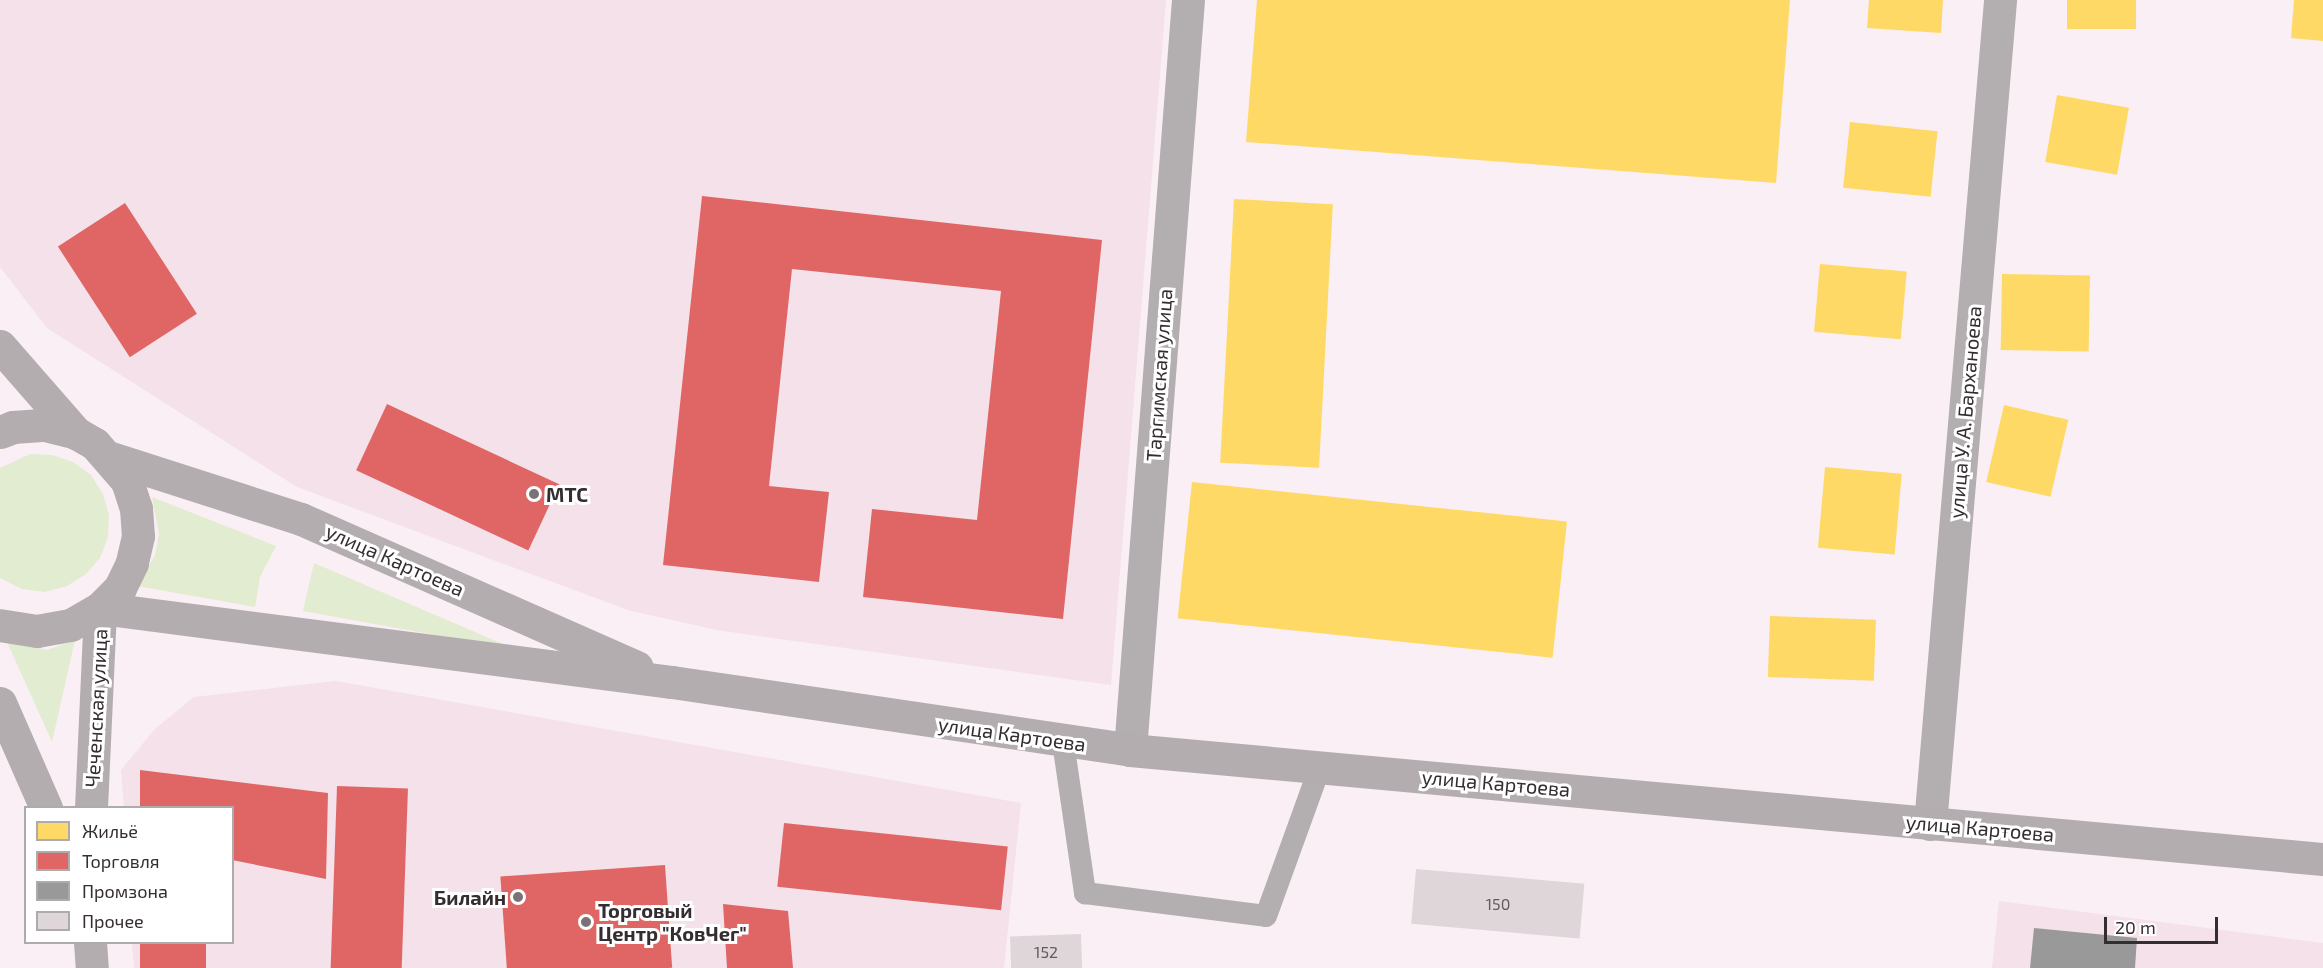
<!DOCTYPE html>
<html>
<head>
<meta charset="utf-8">
<style>
  body { margin:0 }
  #map { position:relative; width:2323px; height:968px; overflow:hidden; background:#faeff4; font-family:"Exo 2",sans-serif }
  div>[style] { position:absolute }
  [style*='--x'] { left:calc(var(--x)*1px); top:calc(var(--y)*1px); width:calc(var(--w)*1px); rotate:calc(var(--a)*1deg) }
  .built>* { inset:0; background:#f4e1ea }
  .green>* { inset:0; background:#e2ecd1 }
  .homes>* { inset:0; background:#ffd966; transform-origin:0 0 }
  .shops>* { inset:0; background:#e06666; transform-origin:0 0 }
  .industry>* { inset:0; background:#999 }
  .building>* { inset:0; background:#dfd6da; transform-origin:0 0 }
  .service>* { height:22px; margin:-11px; padding:0 11px; transform-origin:11px; border-radius:11px; background:#b3aeb0 }
  .minor>* { height:33px; margin:-16.5px; padding:0 16.5px; transform-origin:16.5px; border-radius:16.5px; background:#b3aeb0 }
  .tertiary>* { height:33px; margin:-16.5px; padding:0 16.5px; transform-origin:16.5px; border-radius:16.5px; background:#b3aeb0 }
  .secondary>* { height:33px; margin:-16.5px; padding:0 16.5px; transform-origin:16.5px; border-radius:16.5px; background:#b3adb0 }
  .dots>* { width:16px; height:16px; translate:-50% -50%; box-sizing:border-box; border:3px solid #fff; border-radius:50% }
  span { translate:-50% -50%; white-space:nowrap; text-align:center; line-height:1.15; -webkit-text-stroke:6px #fff; paint-order:stroke }
  .number-label { font-size:16px; color:#625b5e }
  .number-label span { -webkit-text-stroke-width:0 }
  .street-label { font-size:20px; color:#352e31 }
  .poi-label { font-size:20px; color:#352e31; font-weight:700 }
  .left { translate:0 -50%; text-align:left }
  .right { translate:-100% -50%; text-align:right }
  .legend { position:absolute; left:24px; top:806px; width:210px; height:138px; box-sizing:border-box; background:#fff; border:2px solid #aeabad; margin:0; padding:8px 10px; list-style:none; font-size:18px; color:#352e31 }
  .legend li { display:flex; align-items:center; gap:12px; height:30px }
  .legend b { width:30px; border:2px solid #aeabad }
  .scale { position:absolute; left:2104px; top:917px; width:114px; height:27px; box-sizing:border-box; border:3px solid #352e31; border-top:0; padding-left:8px; font-size:18px; line-height:21px; white-space:nowrap; color:#352e31; -webkit-text-stroke:4px #fff; paint-order:stroke }
</style>
</head>
<body>
<div id="map">
  <div class="built">
    <i style="clip-path:polygon(0 0,1166px 0,1111px 685px,716px 630px,628px 610px,297px 487px,47px 328px,0 267px)"></i>
    <i style="clip-path:polygon(336px 681px,1021px 803px,1004px 968px,134px 968px,132px 943px,232px 942px,232px 808px,124px 807px,121px 770px,155px 729px,194px 697px)"></i>
    <i style="clip-path:polygon(1999px 901px,2323px 943px,2323px 968px,1992px 968px)"></i>
  </div>
  <div class="green">
    <i style="clip-path:polygon(30px 454px,52px 455px,73px 462px,91px 475px,103px 494px,109px 515px,108px 537px,100px 558px,86px 574px,67px 586px,45px 592px,22px 589px,0 578px,0 468px)"></i>
    <i style="clip-path:polygon(152px 497px,276px 546px,260px 577px,255px 607px,137px 586px,155px 555px,159px 534px)"></i>
    <i style="clip-path:polygon(314px 563px,517px 650px,303px 611px)"></i>
    <i style="clip-path:polygon(75px 640px,52px 742px,7px 642px,47px 650px)"></i>
  </div>
  <div class="homes">
    <i style="clip-path:polygon(1257px 0,1790px 0,1776px 183px,1246px 142px)"></i>
    <i style="clip-path:polygon(1869px 0,1943px 0,1941px 33px,1867px 28px)"></i>
    <i style="left:2067px;top:0;width:69px;height:29px"></i>
    <i style="clip-path:polygon(2294px 0,2323px 0,2323px 41px,2291px 38px)"></i>
    <i style="left:2057px;top:95px;width:73px;height:68px;rotate:10deg"></i>
    <i style="left:1850px;top:122px;width:88px;height:66px;rotate:6deg"></i>
    <i style="left:1234px;top:199px;width:99px;height:264px;rotate:3deg"></i>
    <i style="left:1820px;top:264px;width:87px;height:68px;rotate:5deg"></i>
    <i style="left:2002px;top:274px;width:88px;height:76px;rotate:1deg"></i>
    <i style="left:2004px;top:405px;width:66px;height:79px;rotate:13deg"></i>
    <i style="left:1825px;top:467px;width:77px;height:81px;rotate:5deg"></i>
    <i style="left:1192px;top:482px;width:377px;height:137px;rotate:6deg"></i>
    <i style="left:1770px;top:616px;width:106px;height:61px;rotate:2deg"></i>
  </div>
  <div class="shops">
    <i style="clip-path:polygon(702px 196px,1102px 240px,1063px 619px,863px 597px,872px 509px,977px 520px,1001px 291px,792px 269px,769px 486px,829px 492px,819px 582px,663px 565px)"></i>
    <i style="left:125px;top:203px;width:132px;height:80px;rotate:57deg"></i>
    <i style="left:387px;top:404px;width:190px;height:73px;rotate:25deg"></i>
    <i style="clip-path:polygon(140px 770px,328px 793px,326px 879px,232px 860px,232px 808px,140px 808px)"></i>
    <i style="left:337px;top:786px;width:71px;height:182px;rotate:2deg"></i>
    <i style="left:784px;top:823px;width:225px;height:64px;rotate:6deg"></i>
    <i style="left:665px;top:865px;width:103px;height:165px;rotate:86deg"></i>
    <i style="clip-path:polygon(723px 904px,788px 911px,793px 968px,727px 968px)"></i>
    <i style="left:140px;top:942px;width:66px;height:26px"></i>
  </div>
  <div class="industry">
    <i style="clip-path:polygon(2034px 928px,2137px 938px,2135px 968px,2030px 968px)"></i>
  </div>
  <div class="building">
    <i style="left:1416px;top:869px;width:169px;height:55px;rotate:5deg"></i>
    <i style="left:1081px;top:934px;width:34px;height:71px;rotate:88deg"></i>
  </div>
  <div class="service">
    <i style="--x:1063;--y:742;--w:153;--a:81.7"></i>
    <i style="--x:1085;--y:893;--w:182;--a:7.2"></i>
    <i style="--x:1266;--y:916;--w:158;--a:-70.1"></i>
  </div>
  <div class="minor">
    <i style="--x:1930;--y:824;--w:827;--a:-85.14"></i>
  </div>
  <div class="tertiary">
    <i style="--x:1130;--y:750;--w:752;--a:-85.58"></i>
  </div>
  <div class="secondary">
    <i style="--x:0;--y:346;--w:116;--a:48.9"></i>
    <i style="--x:0;--y:432;--w:14;--a:-21"></i>
    <i style="--x:13;--y:427;--w:32;--a:-4"></i>
    <i style="--x:45;--y:425;--w:32;--a:14"></i>
    <i style="--x:76;--y:433;--w:22;--a:30"></i>
    <i style="--x:95;--y:444;--w:49;--a:49.1"></i>
    <i style="--x:127;--y:481;--w:28;--a:72"></i>
    <i style="--x:136;--y:508;--w:28;--a:86"></i>
    <i style="--x:138;--y:536;--w:28;--a:103"></i>
    <i style="--x:132;--y:563;--w:28;--a:116"></i>
    <i style="--x:120;--y:588;--w:28;--a:135"></i>
    <i style="--x:100;--y:608;--w:34;--a:150"></i>
    <i style="--x:70;--y:625;--w:34;--a:170"></i>
    <i style="--x:37;--y:631;--w:37;--a:-171"></i>
    <i style="--x:111;--y:458;--w:200;--a:17.8"></i>
    <i style="--x:301;--y:519;--w:367;--a:23.8"></i>
    <i style="--x:0;--y:703;--w:115;--a:66.3"></i>
    <i style="--x:91;--y:808;--w:200;--a:-87.4"></i>
    <i style="--x:100;--y:608;--w:577;--a:7.37"></i>
    <i style="--x:672;--y:682;--w:463;--a:8.4"></i>
    <i style="--x:1130;--y:750;--w:1198;--a:5.22"></i>
    <i style="--x:90;--y:942;--w:26;--a:86"></i>
  </div>
  <div class="dots">
    <i style="left:534px;top:494px;background:#7a7275"></i>
    <i style="left:518px;top:897px;background:#7a7275"></i>
    <i style="left:586px;top:922px;background:#7a7275"></i>
  </div>
  <div class="number-label">
    <span style="left:1498px;top:904px">150</span>
    <span style="left:1046px;top:952px">152</span>
  </div>
  <div class="street-label">
    <span style="left:1159px;top:375px;rotate:-86deg">Таргимская улица</span>
    <span style="left:1965px;top:412px;rotate:-85deg">улица У. А. Барханоева</span>
    <span style="left:395px;top:560px;rotate:24deg">улица Картоева</span>
    <span style="left:96px;top:708px;rotate:-87deg">Чеченская улица</span>
    <span style="left:1012px;top:734px;rotate:8deg">улица Картоева</span>
    <span style="left:1496px;top:783px;rotate:5deg">улица Картоева</span>
    <span style="left:1980px;top:828px;rotate:5deg">улица Картоева</span>
  </div>
  <div class="poi-label">
    <span class="left" style="left:546px;top:494px">МТС</span>
    <span class="right" style="left:506px;top:897px">Билайн</span>
    <span class="left" style="left:598px;top:922px">Торговый<br>Центр "КовЧег"</span>
  </div>
  <ul class="legend">
  <li><b style="height:16px;background:#ffd966"></b>Жильё</li>
  <li><b style="height:16px;background:#e06666"></b>Торговля</li>
  <li><b style="height:16px;background:#999"></b>Промзона</li>
  <li><b style="height:16px;background:#dfd6da"></b>Прочее</li>
  </ul>
  <div class="scale">20 m</div>
</div>
</body>
</html>
